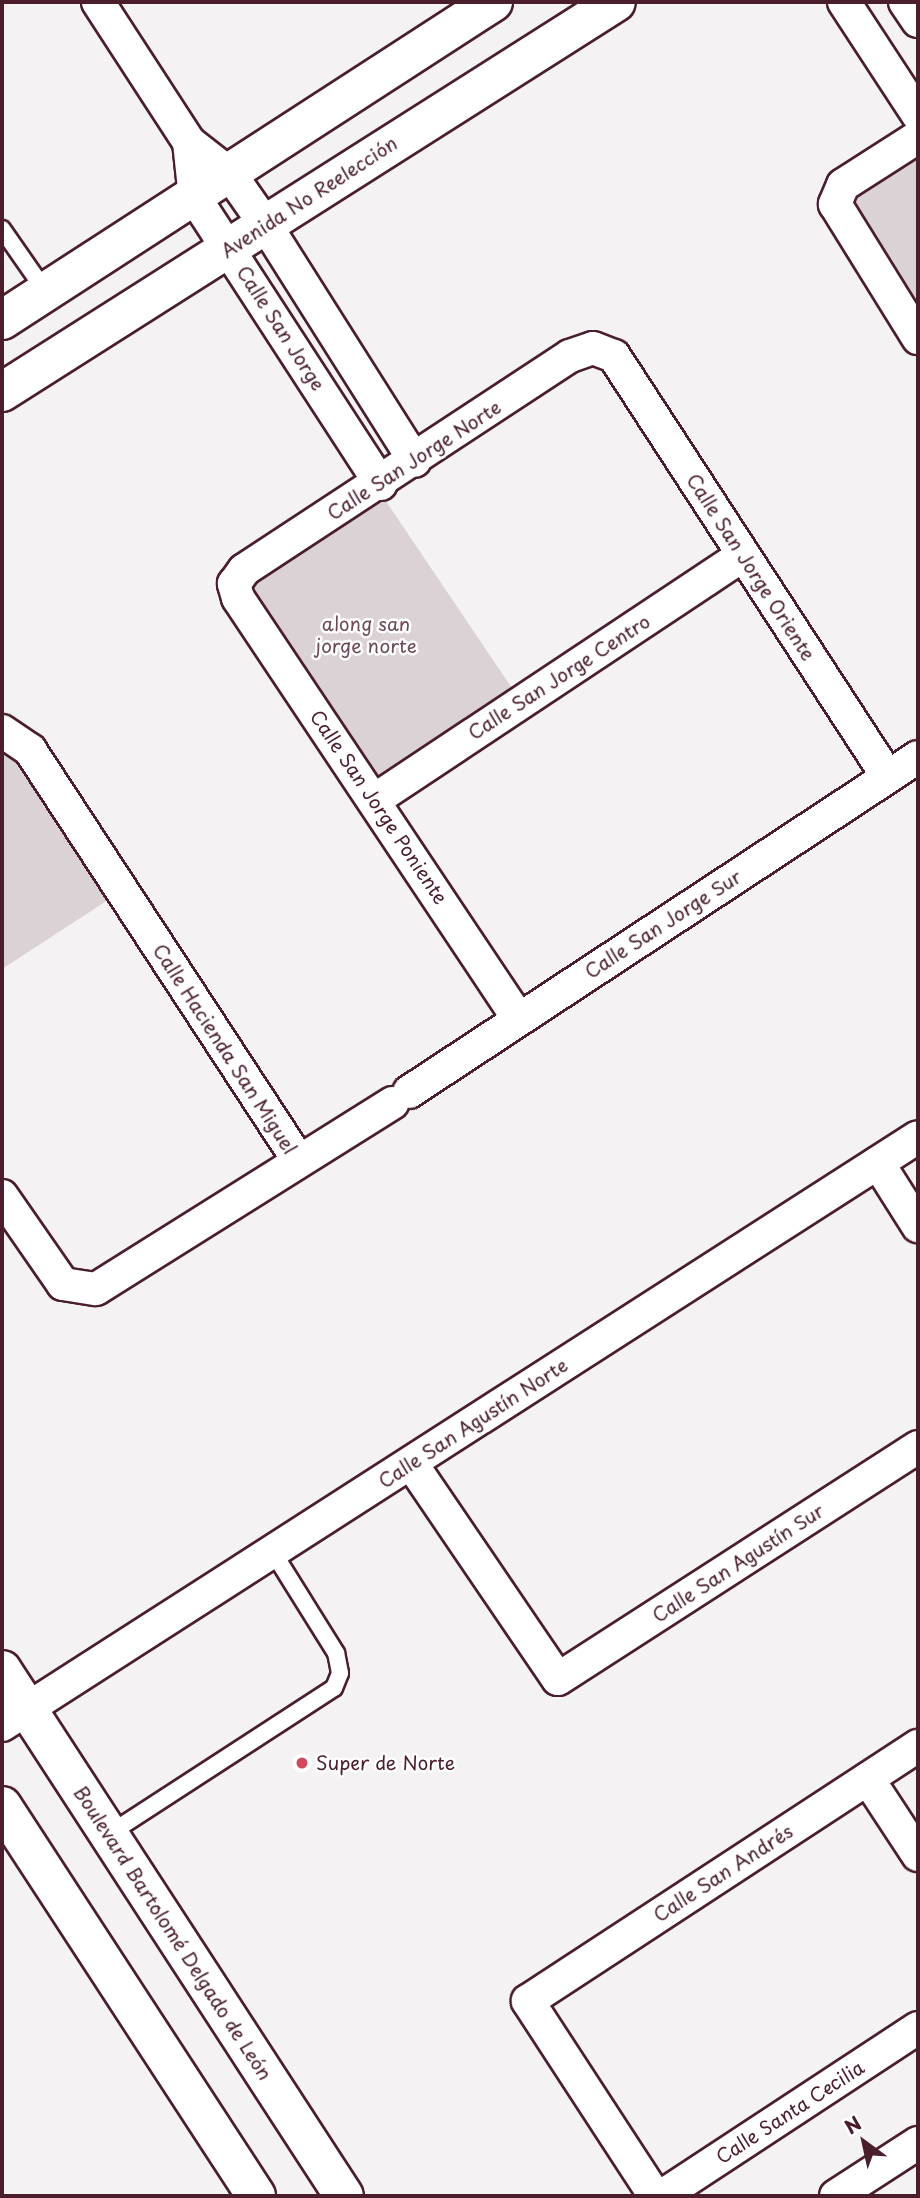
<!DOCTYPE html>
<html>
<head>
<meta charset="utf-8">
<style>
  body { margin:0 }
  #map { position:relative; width:920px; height:2198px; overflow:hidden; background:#f4f2f2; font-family:"Playpen Sans",sans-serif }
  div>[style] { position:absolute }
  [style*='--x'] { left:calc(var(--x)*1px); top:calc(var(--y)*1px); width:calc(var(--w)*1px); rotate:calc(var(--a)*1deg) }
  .green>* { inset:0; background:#dbd2d5; transform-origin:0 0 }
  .roads { filter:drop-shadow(2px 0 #4a1f2b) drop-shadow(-2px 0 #4a1f2b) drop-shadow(0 2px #4a1f2b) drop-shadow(0 -2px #4a1f2b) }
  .lane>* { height:16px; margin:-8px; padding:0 8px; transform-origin:8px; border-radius:8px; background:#fff }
  .street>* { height:32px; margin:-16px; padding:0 16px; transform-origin:16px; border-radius:16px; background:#fff }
  .secondary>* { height:38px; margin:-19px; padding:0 19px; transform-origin:19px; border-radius:19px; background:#fff }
  .dots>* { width:19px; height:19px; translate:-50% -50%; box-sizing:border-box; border:4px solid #fff; border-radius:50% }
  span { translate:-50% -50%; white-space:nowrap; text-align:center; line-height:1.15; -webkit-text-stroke:5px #fff; paint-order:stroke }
  .street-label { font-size:19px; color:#4a1f2b }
  .park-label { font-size:19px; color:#6e4c56 }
  .poi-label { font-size:19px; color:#4a1f2b }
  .left { translate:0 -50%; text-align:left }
  .frame { position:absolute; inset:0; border:4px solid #4a1f2b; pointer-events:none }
  .north { position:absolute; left:829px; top:2107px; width:70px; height:70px; -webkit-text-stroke:5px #fff; paint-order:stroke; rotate:327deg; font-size:19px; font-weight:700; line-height:28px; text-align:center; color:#4a1f2b }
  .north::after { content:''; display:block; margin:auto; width:24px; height:32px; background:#4a1f2b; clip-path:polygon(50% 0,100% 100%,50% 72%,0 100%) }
</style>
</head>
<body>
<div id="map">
  <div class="green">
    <i style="clip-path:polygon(918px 142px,918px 352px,822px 204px)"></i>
    <i style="left:375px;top:485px;width:260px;height:181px;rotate:56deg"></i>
    <i style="clip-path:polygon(6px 737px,111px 898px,2px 969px,2px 740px)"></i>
  </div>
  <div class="roads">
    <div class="lane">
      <i style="--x:2;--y:229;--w:77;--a:55.1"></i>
      <i style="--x:109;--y:1834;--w:268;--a:-33"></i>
      <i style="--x:334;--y:1688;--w:16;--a:-68"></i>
      <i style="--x:340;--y:1673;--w:20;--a:-101"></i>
      <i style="--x:336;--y:1653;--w:119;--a:-122"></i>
    </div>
    <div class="street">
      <i style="--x:98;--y:2;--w:167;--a:57"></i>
      <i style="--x:189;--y:142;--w:52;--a:38"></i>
      <i style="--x:230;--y:174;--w:61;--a:55"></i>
      <i style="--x:265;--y:224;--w:280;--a:57.7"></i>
      <i style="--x:844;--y:2;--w:135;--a:56.8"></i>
      <i style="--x:905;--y:2;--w:23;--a:56"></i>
      <i style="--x:918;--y:137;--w:89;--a:147.4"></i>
      <i style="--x:843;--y:185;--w:21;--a:113"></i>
      <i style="--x:835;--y:204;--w:158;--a:58.2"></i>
      <i style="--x:189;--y:142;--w:56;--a:83.9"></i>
      <i style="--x:195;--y:198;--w:341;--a:57"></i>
      <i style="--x:2;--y:731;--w:34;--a:34"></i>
      <i style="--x:30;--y:750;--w:491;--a:56.8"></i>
      <i style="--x:376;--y:799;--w:441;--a:-33.6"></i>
      <i style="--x:518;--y:1018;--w:505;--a:-123.69"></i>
      <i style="--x:238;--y:598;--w:15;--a:-106"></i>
      <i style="--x:234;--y:584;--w:17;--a:-54"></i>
      <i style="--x:244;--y:570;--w:390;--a:-33.3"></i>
      <i style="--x:570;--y:356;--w:24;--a:-19"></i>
      <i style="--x:593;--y:348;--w:22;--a:21"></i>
      <i style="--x:614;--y:356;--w:502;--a:56.94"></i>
      <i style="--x:409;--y:1092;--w:609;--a:-33.35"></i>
      <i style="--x:878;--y:1163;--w:75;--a:57.6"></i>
      <i style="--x:2;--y:1196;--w:107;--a:55.3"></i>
      <i style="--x:63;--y:1284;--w:33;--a:9"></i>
      <i style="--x:96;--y:1289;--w:350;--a:-32.1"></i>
      <i style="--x:411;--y:1463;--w:261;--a:55.8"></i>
      <i style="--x:558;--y:1679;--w:428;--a:-32.8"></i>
      <i style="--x:2;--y:1725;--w:1088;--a:-32.7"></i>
      <i style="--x:868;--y:1779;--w:91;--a:56.7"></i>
      <i style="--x:655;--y:2196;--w:233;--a:-123.1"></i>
      <i style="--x:528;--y:2001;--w:466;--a:-33.2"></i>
      <i style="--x:662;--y:2196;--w:306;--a:-33.3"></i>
      <i style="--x:836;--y:2196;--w:98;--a:-32.9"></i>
    </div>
    <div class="secondary">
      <i style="--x:2;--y:320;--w:585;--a:-32.93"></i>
      <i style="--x:2;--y:392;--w:727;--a:-32.42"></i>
      <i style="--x:2;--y:1670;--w:627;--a:56.97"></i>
      <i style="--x:2;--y:1806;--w:465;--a:56.9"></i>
    </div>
  </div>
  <div class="dots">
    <i style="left:302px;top:1763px;background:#d1495b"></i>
  </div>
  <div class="street-label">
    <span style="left:309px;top:197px;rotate:-33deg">Avenida No Reelección</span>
    <span style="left:281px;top:328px;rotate:57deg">Calle San Jorge</span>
    <span style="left:414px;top:460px;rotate:-33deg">Calle San Jorge Norte</span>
    <span style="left:751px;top:567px;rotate:57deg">Calle San Jorge Oriente</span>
    <span style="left:559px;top:677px;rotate:-33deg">Calle San Jorge Centro</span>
    <span style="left:379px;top:807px;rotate:56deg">Calle San Jorge Poniente</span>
    <span style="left:663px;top:924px;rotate:-33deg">Calle San Jorge Sur</span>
    <span style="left:225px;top:1049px;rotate:57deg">Calle Hacienda San Miguel</span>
    <span style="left:473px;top:1423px;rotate:-33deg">Calle San Agustín Norte</span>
    <span style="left:738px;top:1563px;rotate:-33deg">Calle San Agustín Sur</span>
    <span style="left:723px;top:1873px;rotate:-33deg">Calle San Andrés</span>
    <span style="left:173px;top:1933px;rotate:57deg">Boulevard Bartolomé Delgado de León</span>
    <span style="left:790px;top:2112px;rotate:-33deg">Calle Santa Cecilia</span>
  </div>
  <div class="park-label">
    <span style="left:366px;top:635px">along san<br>jorge norte</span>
  </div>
  <div class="poi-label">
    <span class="left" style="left:316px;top:1763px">Super de Norte</span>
  </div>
  <div class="frame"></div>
  <div class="north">N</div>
</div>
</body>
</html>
